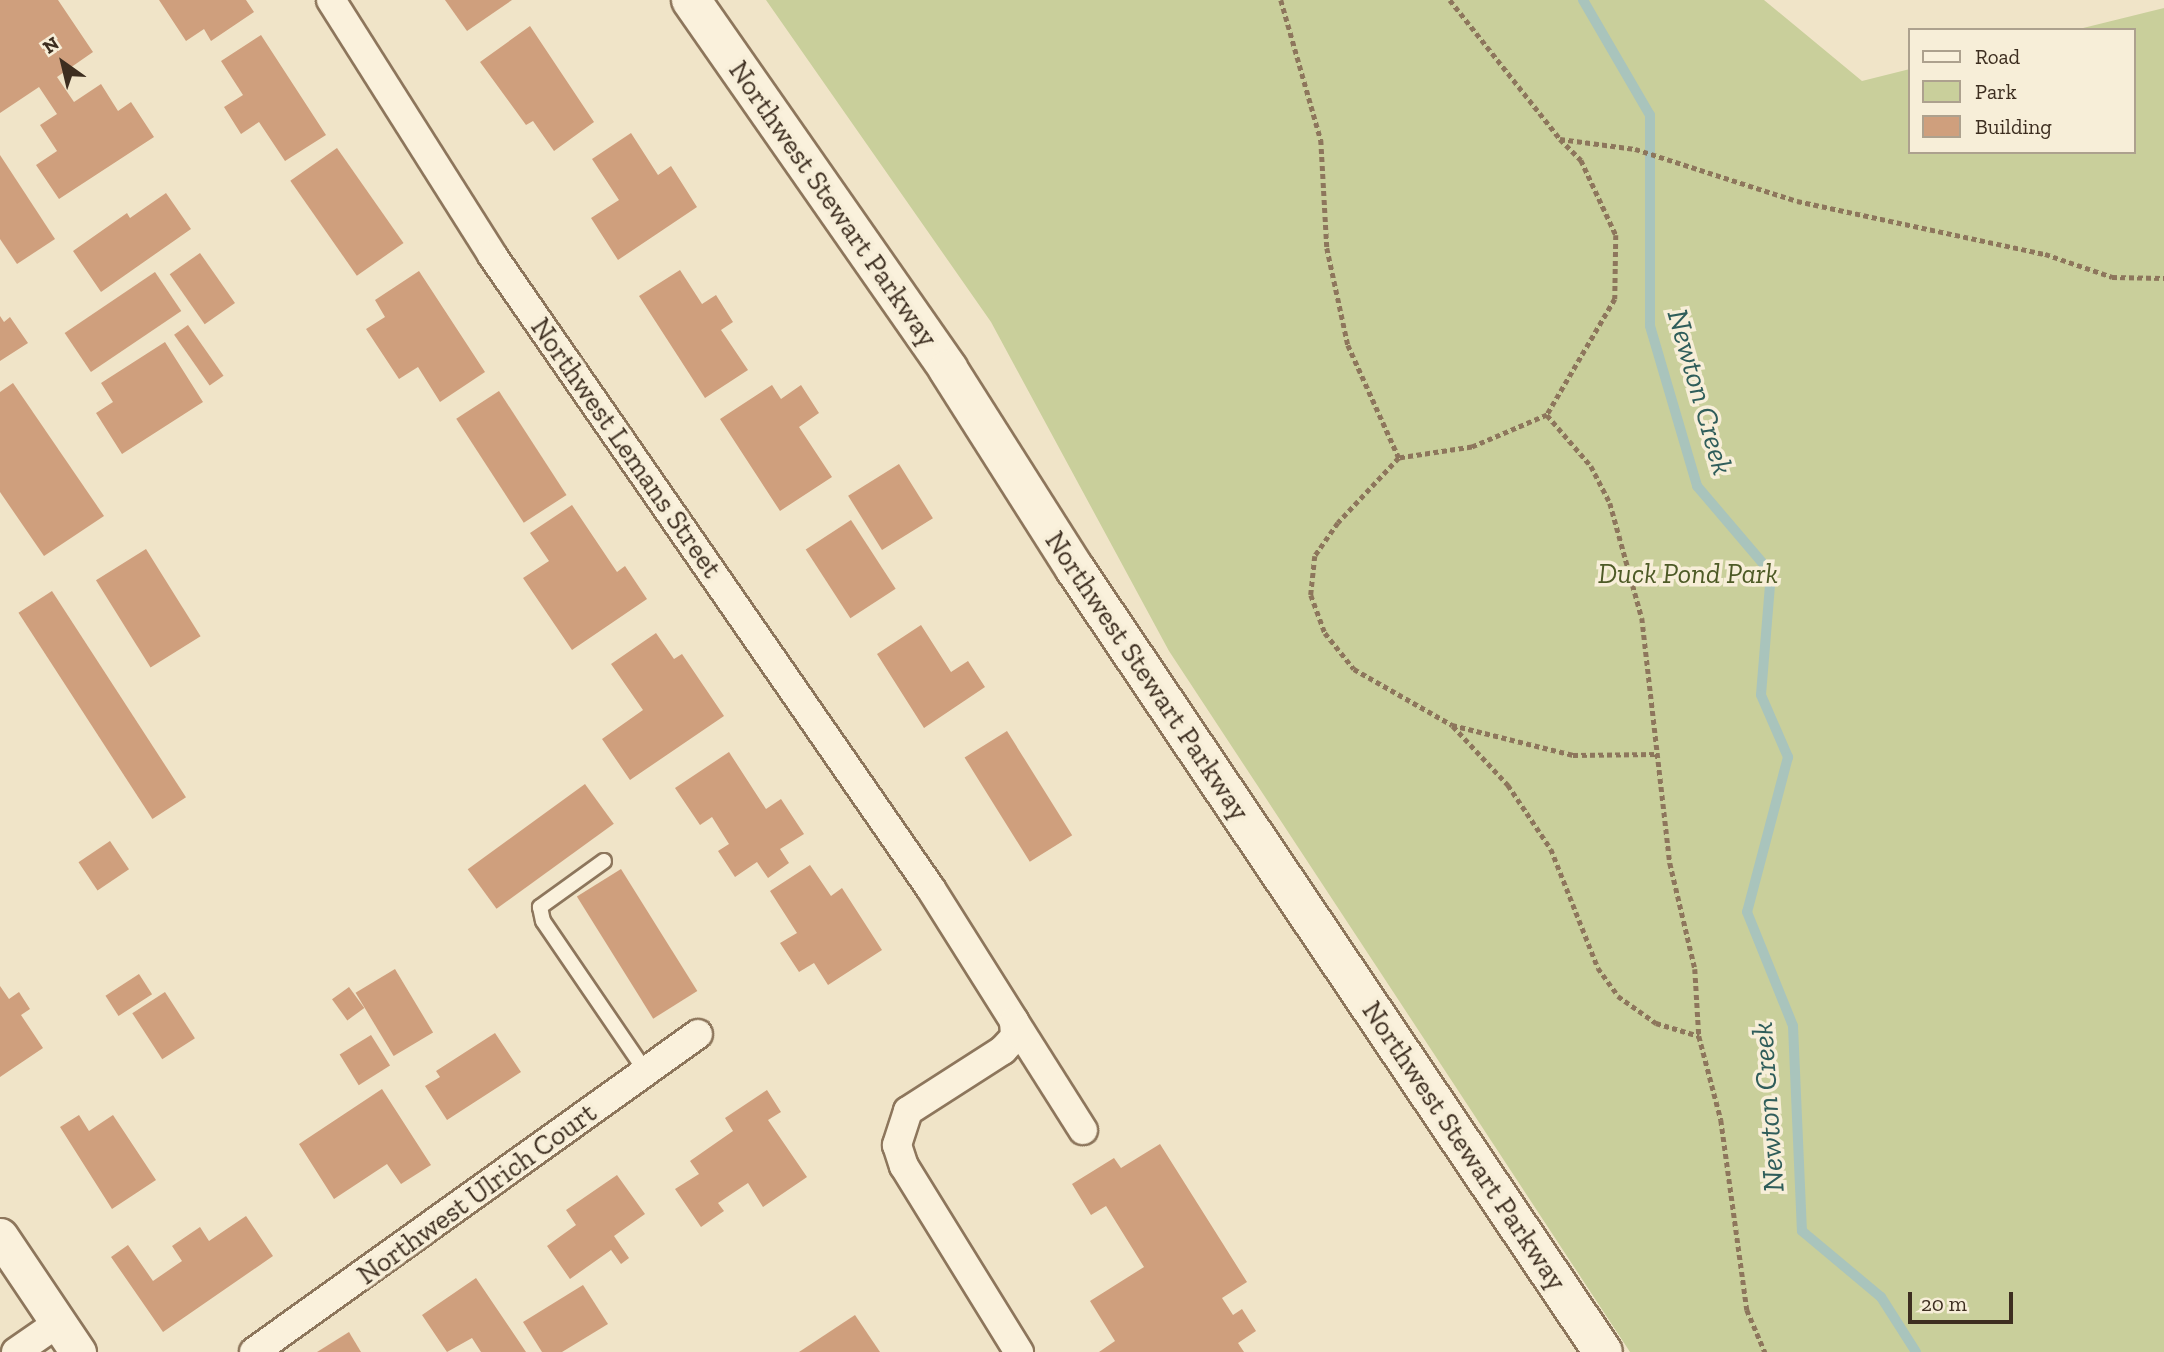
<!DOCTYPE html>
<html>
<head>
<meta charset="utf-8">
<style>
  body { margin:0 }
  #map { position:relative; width:2164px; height:1352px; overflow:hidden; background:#f0e4c8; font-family:"Zilla Slab",serif }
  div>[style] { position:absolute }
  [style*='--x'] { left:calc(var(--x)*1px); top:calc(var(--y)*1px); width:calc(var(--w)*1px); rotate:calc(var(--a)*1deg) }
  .green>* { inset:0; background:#c9cf9b }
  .stream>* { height:10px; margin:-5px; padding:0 5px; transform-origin:5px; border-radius:5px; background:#a9c4bc }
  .building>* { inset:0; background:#cf9f7d; transform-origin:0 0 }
  .path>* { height:4.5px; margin-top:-2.25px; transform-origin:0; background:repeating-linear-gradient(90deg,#8d765c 0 5px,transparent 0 8.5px) }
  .roads { filter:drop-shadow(2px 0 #8d765c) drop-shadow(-2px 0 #8d765c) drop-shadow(0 2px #8d765c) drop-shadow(0 -2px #8d765c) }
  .service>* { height:14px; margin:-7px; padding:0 7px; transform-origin:7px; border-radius:7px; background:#faf1dc }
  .minor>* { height:28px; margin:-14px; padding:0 14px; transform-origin:14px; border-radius:14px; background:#faf1dc }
  .tertiary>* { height:35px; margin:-17.5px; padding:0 17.5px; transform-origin:17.5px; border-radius:17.5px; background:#faf1dc }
  .secondary>* { height:38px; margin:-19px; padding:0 19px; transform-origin:19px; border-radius:19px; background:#faf1dc }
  span { translate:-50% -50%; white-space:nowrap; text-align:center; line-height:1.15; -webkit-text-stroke:7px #f7eed8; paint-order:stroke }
  .street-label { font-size:28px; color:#3d2e20 }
  .park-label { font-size:28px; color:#4d5a26; font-style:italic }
  .water-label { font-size:30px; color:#2f5d5a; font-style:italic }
  .legend { position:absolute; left:1908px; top:28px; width:228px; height:126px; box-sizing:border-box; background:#f7eed8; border:2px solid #ada18e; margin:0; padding:9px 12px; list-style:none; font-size:21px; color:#3d2e20 }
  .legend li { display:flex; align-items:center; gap:14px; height:35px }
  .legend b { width:35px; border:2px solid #ada18e }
  .north { position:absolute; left:28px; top:28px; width:70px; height:70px; -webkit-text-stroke:5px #f7eed8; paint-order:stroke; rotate:326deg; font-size:19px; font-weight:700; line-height:28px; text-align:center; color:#3d2e20 }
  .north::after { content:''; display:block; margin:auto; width:24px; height:32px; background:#3d2e20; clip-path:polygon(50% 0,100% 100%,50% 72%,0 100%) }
  .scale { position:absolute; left:1908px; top:1292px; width:105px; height:32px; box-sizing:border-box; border:4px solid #3d2e20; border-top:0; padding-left:9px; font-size:21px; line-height:24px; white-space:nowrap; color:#3d2e20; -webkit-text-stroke:5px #f7eed8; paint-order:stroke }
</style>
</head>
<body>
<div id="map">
  <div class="green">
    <i style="clip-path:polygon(766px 0,1764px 0,1862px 81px,1910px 69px,1910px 152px,2134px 152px,2134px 30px,2075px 30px,2164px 8px,2164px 1352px,1630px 1352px,1169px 651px,991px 322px)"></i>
  </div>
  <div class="stream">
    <i style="--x:1583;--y:0;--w:133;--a:59.8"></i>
    <i style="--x:1650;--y:115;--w:211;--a:90"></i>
    <i style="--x:1650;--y:326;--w:167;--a:73.6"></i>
    <i style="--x:1697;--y:486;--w:114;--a:49.6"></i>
    <i style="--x:1771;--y:573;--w:122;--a:94.7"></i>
    <i style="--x:1761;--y:695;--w:68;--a:66.5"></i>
    <i style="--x:1788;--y:757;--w:160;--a:104.8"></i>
    <i style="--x:1747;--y:912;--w:123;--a:68"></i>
    <i style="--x:1793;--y:1026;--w:205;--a:87.5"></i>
    <i style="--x:1802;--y:1231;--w:103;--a:39.9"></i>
    <i style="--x:1881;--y:1297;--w:65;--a:57.5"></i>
  </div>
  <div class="building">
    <i style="clip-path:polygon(0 0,58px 0,93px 52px,57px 77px,74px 102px,101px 84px,118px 111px,131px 102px,154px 137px,59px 199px,36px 165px,57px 151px,40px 125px,57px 114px,39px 87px,0 113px)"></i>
    <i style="clip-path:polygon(159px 0,246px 0,254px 12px,211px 41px,204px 29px,186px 41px)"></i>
    <i style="clip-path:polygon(445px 0,512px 0,467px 31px)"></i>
    <i style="clip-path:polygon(530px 26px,594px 122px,554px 151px,533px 121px,526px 125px,480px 62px)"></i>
    <i style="clip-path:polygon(261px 35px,326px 135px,285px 161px,259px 122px,241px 134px,224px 107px,243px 95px,221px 61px)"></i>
    <i style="clip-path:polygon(631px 133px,658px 175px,671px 166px,697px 207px,618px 260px,591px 218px,619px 200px,592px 159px)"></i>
    <i style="left:337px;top:148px;width:116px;height:57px;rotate:55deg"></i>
    <i style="clip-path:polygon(0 155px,55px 239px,17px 264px,0 239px)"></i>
    <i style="clip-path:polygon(166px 193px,191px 229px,101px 292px,73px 251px,127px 213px,130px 218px)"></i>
    <i style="left:200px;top:253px;width:61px;height:37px;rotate:55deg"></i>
    <i style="clip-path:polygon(680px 270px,702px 304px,716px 295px,733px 322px,721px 330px,748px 370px,705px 398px,639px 296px)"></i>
    <i style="clip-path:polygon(419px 271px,485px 372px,440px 402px,418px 367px,399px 379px,366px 329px,385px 317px,375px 300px)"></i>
    <i style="left:155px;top:272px;width:47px;height:109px;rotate:56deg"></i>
    <i style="clip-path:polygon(0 316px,4px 322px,10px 317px,28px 343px,0 361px)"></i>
    <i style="left:188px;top:325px;width:62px;height:17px;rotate:55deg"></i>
    <i style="clip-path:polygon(165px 342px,203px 402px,122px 454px,96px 413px,113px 402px,101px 383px)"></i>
    <i style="clip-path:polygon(13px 383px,104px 516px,44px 556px,0 492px,0 392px)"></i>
    <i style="clip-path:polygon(772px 385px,781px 399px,801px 385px,819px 413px,799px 427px,832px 477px,780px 511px,720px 419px)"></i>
    <i style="left:499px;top:391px;width:124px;height:51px;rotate:57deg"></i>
    <i style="left:899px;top:464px;width:64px;height:60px;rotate:58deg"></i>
    <i style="clip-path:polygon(572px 505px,617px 572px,625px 566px,647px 599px,572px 650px,523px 578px,549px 561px,530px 533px)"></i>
    <i style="left:851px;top:520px;width:82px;height:54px;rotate:57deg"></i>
    <i style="left:146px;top:549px;width:103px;height:59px;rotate:58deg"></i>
    <i style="left:52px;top:591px;width:246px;height:40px;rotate:57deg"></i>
    <i style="clip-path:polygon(921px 625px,951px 672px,968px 661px,985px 687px,924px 728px,877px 654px)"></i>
    <i style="clip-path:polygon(656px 633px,674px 659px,682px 654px,724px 716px,630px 780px,602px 739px,643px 710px,611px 664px)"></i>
    <i style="left:1007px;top:731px;width:123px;height:50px;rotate:58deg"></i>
    <i style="clip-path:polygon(729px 752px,766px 809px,781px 799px,804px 834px,780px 849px,789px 863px,768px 878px,757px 862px,735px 877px,718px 851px,729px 844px,712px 817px,700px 825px,675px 788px)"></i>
    <i style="left:585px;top:784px;width:49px;height:145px;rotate:54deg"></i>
    <i style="left:110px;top:841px;width:34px;height:38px;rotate:56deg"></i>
    <i style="clip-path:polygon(810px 865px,831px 896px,842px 888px,882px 950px,828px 985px,814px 963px,799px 972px,780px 943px,797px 933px,770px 891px)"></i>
    <i style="left:621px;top:869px;width:144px;height:52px;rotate:58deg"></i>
    <i style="left:395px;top:969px;width:74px;height:46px;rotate:59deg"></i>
    <i style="left:139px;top:974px;width:24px;height:40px;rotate:57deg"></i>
    <i style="clip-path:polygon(0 986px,9px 999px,19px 992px,30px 1009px,21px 1015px,43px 1048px,0 1077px)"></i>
    <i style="left:349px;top:987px;width:26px;height:21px;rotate:54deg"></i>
    <i style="left:165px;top:992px;width:55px;height:39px;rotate:57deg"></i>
    <i style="clip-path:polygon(495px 1033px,521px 1072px,447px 1120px,425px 1086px,440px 1077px,436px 1071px)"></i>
    <i style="left:371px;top:1035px;width:36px;height:37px;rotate:58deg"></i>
    <i style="clip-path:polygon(382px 1089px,431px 1165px,401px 1184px,387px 1164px,334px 1199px,299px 1144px)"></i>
    <i style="clip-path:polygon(767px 1090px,781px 1112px,768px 1120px,807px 1177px,763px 1207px,748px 1183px,718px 1203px,724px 1211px,701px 1227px,675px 1189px,699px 1174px,690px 1161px,733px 1131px,725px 1118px)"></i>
    <i style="clip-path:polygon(79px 1115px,89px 1131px,113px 1115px,156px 1180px,112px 1209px,60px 1127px)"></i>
    <i style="clip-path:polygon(1160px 1144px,1247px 1282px,1222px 1298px,1233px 1315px,1242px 1309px,1256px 1331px,1238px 1343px,1244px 1352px,1099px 1352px,1115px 1341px,1090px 1301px,1144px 1267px,1106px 1206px,1091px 1215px,1072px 1184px,1114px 1158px,1121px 1168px)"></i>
    <i style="clip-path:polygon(617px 1175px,645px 1214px,614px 1236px,629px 1258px,621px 1264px,611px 1250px,570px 1279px,547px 1246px,576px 1225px,566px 1210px)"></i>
    <i style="clip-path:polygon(246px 1216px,273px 1256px,163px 1332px,111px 1257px,128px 1245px,153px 1281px,182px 1261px,172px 1246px,200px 1227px,209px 1241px)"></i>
    <i style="clip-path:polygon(476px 1278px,526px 1352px,481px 1352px,472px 1338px,447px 1352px,422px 1315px)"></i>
    <i style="clip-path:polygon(583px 1285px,608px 1324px,562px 1352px,542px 1352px,523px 1322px)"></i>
    <i style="clip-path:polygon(855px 1315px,880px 1352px,799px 1352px)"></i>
    <i style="clip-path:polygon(349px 1332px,361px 1352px,317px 1352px)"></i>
  </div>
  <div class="path">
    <i style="--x:1281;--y:0;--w:146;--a:74.1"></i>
    <i style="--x:1321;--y:140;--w:108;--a:86.8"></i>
    <i style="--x:1327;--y:248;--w:99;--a:77.8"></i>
    <i style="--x:1348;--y:345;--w:124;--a:65.7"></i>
    <i style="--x:1450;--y:0;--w:177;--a:51.6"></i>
    <i style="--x:1560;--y:139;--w:76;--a:7.6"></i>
    <i style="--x:1635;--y:149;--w:170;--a:17.8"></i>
    <i style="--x:1797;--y:201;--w:254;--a:12.1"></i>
    <i style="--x:2045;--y:254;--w:71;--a:18.9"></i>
    <i style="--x:2112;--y:277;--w:52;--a:1.1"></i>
    <i style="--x:1560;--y:139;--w:30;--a:45"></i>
    <i style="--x:1581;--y:160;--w:83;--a:65"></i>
    <i style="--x:1616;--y:235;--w:64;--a:90.9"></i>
    <i style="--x:1615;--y:299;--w:134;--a:120.4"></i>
    <i style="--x:1547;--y:415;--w:82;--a:156.9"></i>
    <i style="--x:1472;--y:447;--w:74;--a:171.4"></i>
    <i style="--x:1399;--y:458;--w:89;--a:133.2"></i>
    <i style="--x:1338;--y:523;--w:40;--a:124.9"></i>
    <i style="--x:1315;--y:556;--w:39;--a:96"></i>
    <i style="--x:1311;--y:595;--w:40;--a:69.8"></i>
    <i style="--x:1325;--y:633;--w:46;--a:51.1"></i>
    <i style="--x:1354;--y:669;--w:113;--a:29.7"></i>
    <i style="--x:1452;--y:725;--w:125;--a:13.9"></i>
    <i style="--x:1573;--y:755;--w:84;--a:-0.7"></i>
    <i style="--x:1547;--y:415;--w:67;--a:49.2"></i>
    <i style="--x:1591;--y:466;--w:42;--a:62.8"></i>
    <i style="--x:1610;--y:503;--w:119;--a:74.5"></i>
    <i style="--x:1642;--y:618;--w:247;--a:83.5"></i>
    <i style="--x:1670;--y:863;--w:109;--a:76.7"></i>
    <i style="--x:1695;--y:969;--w:67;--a:86.6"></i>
    <i style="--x:1699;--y:1036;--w:87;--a:75.3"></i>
    <i style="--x:1721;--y:1120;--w:192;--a:82.2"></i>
    <i style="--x:1747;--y:1310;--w:46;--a:66.8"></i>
    <i style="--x:1453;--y:726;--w:81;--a:47"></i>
    <i style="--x:1508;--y:785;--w:77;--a:56.1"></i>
    <i style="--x:1551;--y:849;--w:128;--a:68.4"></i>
    <i style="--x:1598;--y:968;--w:34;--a:54"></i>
    <i style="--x:1618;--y:996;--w:47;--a:35.4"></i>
    <i style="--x:1656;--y:1023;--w:45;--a:16.8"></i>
  </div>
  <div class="roads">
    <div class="service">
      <i style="--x:604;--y:861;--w:79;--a:144.3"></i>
      <i style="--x:540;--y:907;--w:14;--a:78"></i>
      <i style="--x:543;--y:921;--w:183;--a:55.7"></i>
    </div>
    <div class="minor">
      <i style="--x:331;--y:0;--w:302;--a:57.7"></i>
      <i style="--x:492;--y:255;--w:771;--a:55.3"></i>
      <i style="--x:931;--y:889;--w:156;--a:57.8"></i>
      <i style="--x:1014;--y:1021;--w:16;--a:86"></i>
      <i style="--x:1015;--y:1037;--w:18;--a:133"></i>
      <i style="--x:1003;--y:1050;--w:113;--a:147.3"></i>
      <i style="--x:908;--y:1111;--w:36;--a:108"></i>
      <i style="--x:897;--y:1145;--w:22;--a:72"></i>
      <i style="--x:904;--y:1166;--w:219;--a:58.3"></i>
      <i style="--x:1014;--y:1021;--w:129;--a:57.7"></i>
      <i style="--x:16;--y:1352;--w:51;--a:-34.6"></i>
      <i style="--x:254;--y:1352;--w:546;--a:-35.61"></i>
    </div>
    <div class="tertiary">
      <i style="--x:0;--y:1236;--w:140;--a:56.1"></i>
    </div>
    <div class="secondary">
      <i style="--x:691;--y:0;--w:450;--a:55.1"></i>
      <i style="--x:948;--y:369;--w:237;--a:57.6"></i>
      <i style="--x:1075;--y:569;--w:944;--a:56.01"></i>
    </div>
  </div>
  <div class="street-label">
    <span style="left:833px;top:204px;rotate:55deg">Northwest Stewart Parkway</span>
    <span style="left:626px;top:448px;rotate:55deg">Northwest Lemans Street</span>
    <span style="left:1147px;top:676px;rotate:56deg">Northwest Stewart Parkway</span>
    <span style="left:1464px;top:1146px;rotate:56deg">Northwest Stewart Parkway</span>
    <span style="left:477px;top:1194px;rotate:-36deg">Northwest Ulrich Court</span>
  </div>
  <div class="park-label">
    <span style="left:1688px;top:574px">Duck Pond Park</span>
  </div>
  <div class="water-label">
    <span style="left:1700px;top:392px;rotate:74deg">Newton Creek</span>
    <span style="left:1768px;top:1107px;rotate:-94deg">Newton Creek</span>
  </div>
  <ul class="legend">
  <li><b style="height:9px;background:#faf1dc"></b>Road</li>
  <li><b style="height:19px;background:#c9cf9b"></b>Park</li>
  <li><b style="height:19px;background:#cf9f7d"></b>Building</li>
  </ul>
  <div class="north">N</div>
  <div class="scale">20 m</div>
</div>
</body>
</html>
